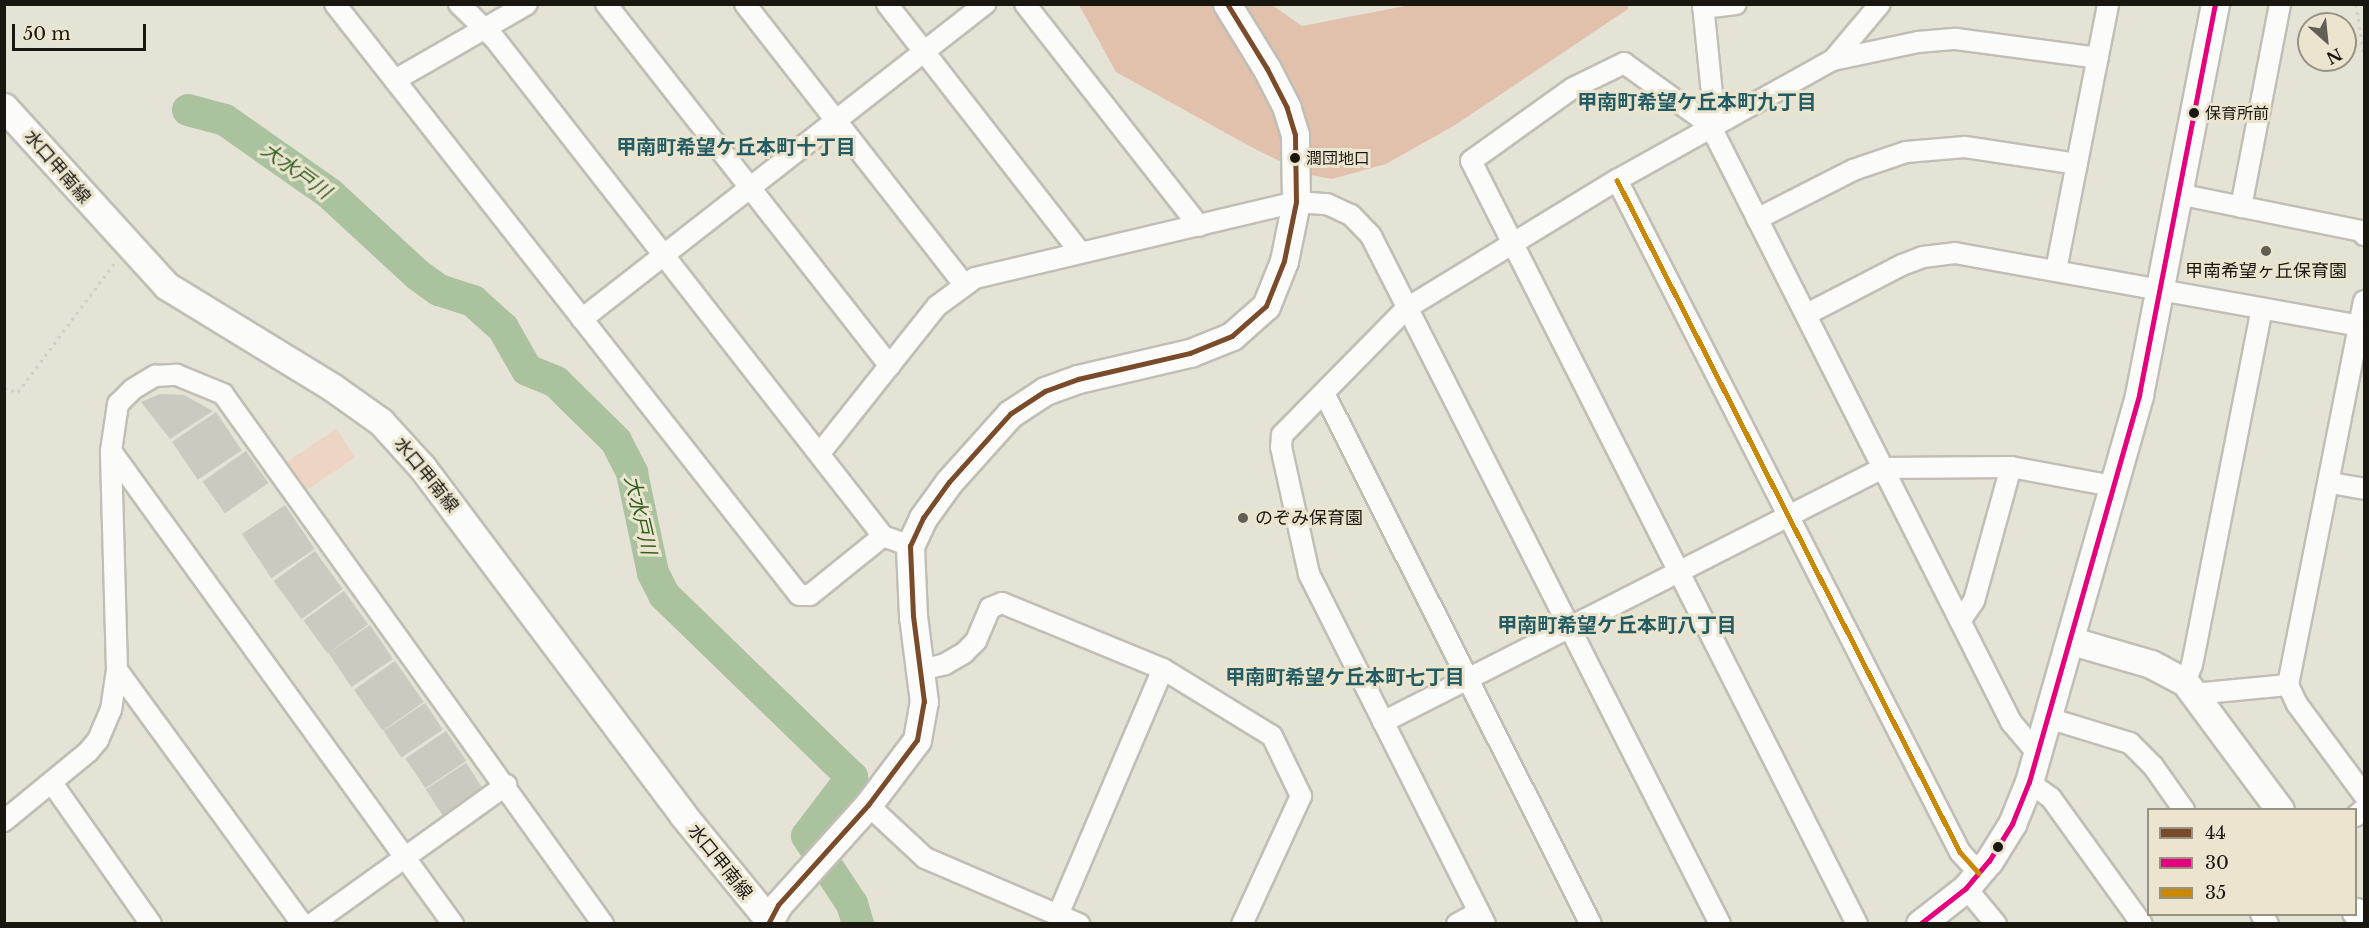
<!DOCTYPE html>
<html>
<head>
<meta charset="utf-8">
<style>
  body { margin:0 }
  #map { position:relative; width:2369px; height:928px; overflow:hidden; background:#e5e2d6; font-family:"Libre Baskerville","Noto Sans JP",serif }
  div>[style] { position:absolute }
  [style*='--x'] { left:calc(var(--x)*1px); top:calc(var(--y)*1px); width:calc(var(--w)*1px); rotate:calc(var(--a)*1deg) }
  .green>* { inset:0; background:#edd4c3; transform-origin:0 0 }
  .forest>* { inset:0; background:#e1c1ab }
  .river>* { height:32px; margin:-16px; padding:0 16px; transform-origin:16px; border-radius:16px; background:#aac29e }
  .building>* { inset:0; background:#cacac1; transform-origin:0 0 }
  .path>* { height:3px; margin-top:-1.5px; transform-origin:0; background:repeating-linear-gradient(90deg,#cfceca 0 3px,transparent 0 7.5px) }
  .roads { filter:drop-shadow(2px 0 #c1beb5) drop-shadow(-2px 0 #c1beb5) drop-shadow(0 2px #c1beb5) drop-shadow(0 -2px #c1beb5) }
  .street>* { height:20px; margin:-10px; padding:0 10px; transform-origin:10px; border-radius:10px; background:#fbfbf9 }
  .secondary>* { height:27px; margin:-13.5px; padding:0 13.5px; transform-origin:13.5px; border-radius:13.5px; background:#fbfbf9 }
  .bus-1>* { height:4.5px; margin:-2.25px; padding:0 2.25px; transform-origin:2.25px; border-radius:2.25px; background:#7a4b2a }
  .bus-2>* { height:4.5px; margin:-2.25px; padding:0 2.25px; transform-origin:2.25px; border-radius:2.25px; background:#e5007d }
  .bus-3>* { height:4.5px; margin:-2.25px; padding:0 2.25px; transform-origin:2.25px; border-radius:2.25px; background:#cb8903 }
  .dots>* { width:16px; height:16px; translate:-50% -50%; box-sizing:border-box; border:3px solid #ebe5d0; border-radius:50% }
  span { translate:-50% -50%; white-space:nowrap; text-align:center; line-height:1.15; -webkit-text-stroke:6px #ebe5d0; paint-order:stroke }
  .bus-label { font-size:16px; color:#191710 }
  .left { translate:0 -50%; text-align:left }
  .street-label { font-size:18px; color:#191710 }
  .poi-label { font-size:18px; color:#191710 }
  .neighbourhood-label { font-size:20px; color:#235d63; font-weight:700 }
  .water-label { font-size:20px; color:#305e1e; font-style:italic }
  .frame { position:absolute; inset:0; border:6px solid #191710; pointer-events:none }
  .legend { position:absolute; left:2147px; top:808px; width:210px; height:108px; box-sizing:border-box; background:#ebe5d0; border:2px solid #979383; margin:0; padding:8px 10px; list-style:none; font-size:18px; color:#191710 }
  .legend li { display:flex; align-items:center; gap:12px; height:30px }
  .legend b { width:30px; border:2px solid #979383 }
  .north { position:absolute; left:2297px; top:12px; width:60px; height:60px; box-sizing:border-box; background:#ebe5d0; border:2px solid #979383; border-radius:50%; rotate:153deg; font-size:16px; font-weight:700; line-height:24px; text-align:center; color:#191710 }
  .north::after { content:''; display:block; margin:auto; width:21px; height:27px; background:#605e55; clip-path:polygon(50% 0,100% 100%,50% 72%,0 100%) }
  .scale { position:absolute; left:12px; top:24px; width:134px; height:27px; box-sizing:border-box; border:3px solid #191710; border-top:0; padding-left:8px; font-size:18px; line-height:21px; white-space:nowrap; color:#191710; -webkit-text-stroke:4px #ebe5d0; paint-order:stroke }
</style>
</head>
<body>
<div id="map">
  <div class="green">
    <i style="left:336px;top:429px;width:34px;height:77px;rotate:56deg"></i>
  </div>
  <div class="forest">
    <i style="clip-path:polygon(1079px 5px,1272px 5px,1302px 26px,1410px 5px,1628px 5px,1628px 9px,1455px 125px,1386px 164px,1332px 179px,1306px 174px,1253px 148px,1116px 72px)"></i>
  </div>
  <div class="river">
    <i style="--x:188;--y:110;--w:38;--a:15"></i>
    <i style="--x:225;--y:120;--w:127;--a:35.1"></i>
    <i style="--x:329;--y:193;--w:121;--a:42.7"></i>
    <i style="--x:418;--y:275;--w:26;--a:36"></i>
    <i style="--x:439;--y:290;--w:36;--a:18"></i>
    <i style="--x:473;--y:301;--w:40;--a:42"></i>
    <i style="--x:503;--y:328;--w:48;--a:60.3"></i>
    <i style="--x:527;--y:370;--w:31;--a:22"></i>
    <i style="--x:556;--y:382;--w:84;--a:44.5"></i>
    <i style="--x:616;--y:441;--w:36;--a:63"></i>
    <i style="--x:632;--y:473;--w:102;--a:78.1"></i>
    <i style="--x:653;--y:573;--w:25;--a:63"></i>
    <i style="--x:664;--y:595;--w:262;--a:44.1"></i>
    <i style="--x:852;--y:777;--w:74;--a:127.3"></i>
    <i style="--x:807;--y:836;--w:82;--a:56.5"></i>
    <i style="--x:852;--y:904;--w:21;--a:73"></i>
  </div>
  <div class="building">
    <i style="clip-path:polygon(160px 394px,184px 395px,213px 411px,170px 439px,141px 402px)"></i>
    <i style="left:216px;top:412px;width:46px;height:53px;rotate:56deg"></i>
    <i style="left:246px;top:451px;width:39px;height:53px;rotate:55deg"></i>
    <i style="left:285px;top:505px;width:53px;height:52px;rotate:56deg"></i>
    <i style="left:315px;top:551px;width:47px;height:51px;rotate:54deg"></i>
    <i style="left:344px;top:591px;width:41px;height:50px;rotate:54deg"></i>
    <i style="left:370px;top:625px;width:41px;height:50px;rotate:56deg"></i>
    <i style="left:395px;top:661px;width:50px;height:50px;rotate:55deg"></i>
    <i style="left:425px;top:703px;width:32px;height:50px;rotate:56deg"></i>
    <i style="left:446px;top:731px;width:36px;height:49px;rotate:56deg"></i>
    <i style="left:466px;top:763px;width:35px;height:48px;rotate:57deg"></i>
  </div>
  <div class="path">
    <i style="--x:2356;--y:4;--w:52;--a:81.1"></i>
    <i style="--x:4;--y:388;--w:15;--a:16"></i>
    <i style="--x:18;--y:392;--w:164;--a:-53.2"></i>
  </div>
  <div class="roads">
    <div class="street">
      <i style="--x:335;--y:4;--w:751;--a:51.86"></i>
      <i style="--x:799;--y:595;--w:11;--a:0"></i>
      <i style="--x:810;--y:595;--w:94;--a:-38.9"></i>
      <i style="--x:459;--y:4;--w:50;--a:44.2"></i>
      <i style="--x:495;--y:39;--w:631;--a:52.02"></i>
      <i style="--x:883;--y:536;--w:29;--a:20"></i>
      <i style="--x:606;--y:4;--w:460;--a:51.9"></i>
      <i style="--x:745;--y:4;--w:355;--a:52"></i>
      <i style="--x:887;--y:4;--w:314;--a:52.1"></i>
      <i style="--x:1025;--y:4;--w:282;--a:51.9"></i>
      <i style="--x:1703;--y:4;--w:111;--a:84.3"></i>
      <i style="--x:1714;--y:114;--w:12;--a:110"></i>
      <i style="--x:1703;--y:8;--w:33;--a:-7"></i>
      <i style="--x:1833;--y:60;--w:73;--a:-50"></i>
      <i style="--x:395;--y:80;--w:152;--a:-29.9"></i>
      <i style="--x:1617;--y:180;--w:754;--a:62.96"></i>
      <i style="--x:1960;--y:852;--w:28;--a:48"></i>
      <i style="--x:2178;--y:194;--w:187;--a:11.4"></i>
      <i style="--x:2361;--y:231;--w:5;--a:53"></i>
      <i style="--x:2241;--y:207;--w:207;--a:-79.1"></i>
      <i style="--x:1757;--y:219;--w:108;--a:-27"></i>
      <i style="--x:1853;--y:170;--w:56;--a:-18.8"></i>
      <i style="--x:1906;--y:152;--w:59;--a:-4.8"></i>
      <i style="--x:1965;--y:147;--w:113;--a:8.6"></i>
      <i style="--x:2056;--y:270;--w:271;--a:-78.9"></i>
      <i style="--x:2364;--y:301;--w:391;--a:101.2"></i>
      <i style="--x:2288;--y:685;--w:21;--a:65"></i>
      <i style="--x:2297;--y:704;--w:113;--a:53.6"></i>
      <i style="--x:1807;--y:314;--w:107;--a:-27.3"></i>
      <i style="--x:1902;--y:265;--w:22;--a:-21"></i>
      <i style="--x:1923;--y:257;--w:32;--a:-7"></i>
      <i style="--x:1955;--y:253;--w:411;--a:10.2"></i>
      <i style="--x:582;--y:319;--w:512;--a:-38.01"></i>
      <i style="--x:1324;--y:393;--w:594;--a:63.31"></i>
      <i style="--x:111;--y:451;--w:584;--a:54.13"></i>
      <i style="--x:820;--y:453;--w:188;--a:-51.5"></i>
      <i style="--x:937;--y:306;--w:47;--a:-36.4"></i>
      <i style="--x:975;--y:278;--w:330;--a:-13.3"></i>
      <i style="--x:1296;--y:202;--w:31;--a:4"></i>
      <i style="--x:1327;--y:204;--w:26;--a:25"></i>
      <i style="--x:1351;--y:215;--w:29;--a:46"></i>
      <i style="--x:1371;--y:236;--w:771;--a:63.1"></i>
      <i style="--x:2331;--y:483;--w:34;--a:10"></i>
      <i style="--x:1960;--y:621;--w:24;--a:-55"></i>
      <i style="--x:1974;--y:601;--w:139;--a:-74.6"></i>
      <i style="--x:117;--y:670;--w:314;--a:53.9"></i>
      <i style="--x:920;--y:670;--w:26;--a:-13"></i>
      <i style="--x:945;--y:664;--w:22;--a:-30"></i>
      <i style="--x:964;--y:653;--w:17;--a:-45"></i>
      <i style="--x:976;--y:641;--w:36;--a:-67"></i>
      <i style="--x:990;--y:608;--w:13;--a:-23"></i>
      <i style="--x:1002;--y:603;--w:174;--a:22.3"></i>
      <i style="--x:1163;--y:669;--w:128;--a:31.6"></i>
      <i style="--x:1272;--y:736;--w:67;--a:64.2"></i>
      <i style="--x:1301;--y:796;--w:141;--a:114.7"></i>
      <i style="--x:2185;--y:682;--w:18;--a:-68"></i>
      <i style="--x:2192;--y:665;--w:363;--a:-78.9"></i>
      <i style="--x:2194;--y:694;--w:94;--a:-5.5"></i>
      <i style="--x:2048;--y:718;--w:86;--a:17"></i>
      <i style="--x:2130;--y:743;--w:33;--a:45"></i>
      <i style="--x:2153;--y:766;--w:54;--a:54.8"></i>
      <i style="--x:1383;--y:722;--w:561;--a:-26.93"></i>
      <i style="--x:1883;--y:468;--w:128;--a:-0.4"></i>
      <i style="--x:2011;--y:467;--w:104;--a:10.6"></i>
      <i style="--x:2029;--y:782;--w:27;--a:36"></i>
      <i style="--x:2051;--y:798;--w:155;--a:54.2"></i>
      <i style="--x:52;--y:783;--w:172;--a:54.9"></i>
      <i style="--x:868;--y:805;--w:78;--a:42.9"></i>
      <i style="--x:925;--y:858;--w:168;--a:23.2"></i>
      <i style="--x:2356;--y:816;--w:11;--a:-41"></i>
      <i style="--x:4;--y:821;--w:109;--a:-39.4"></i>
      <i style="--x:88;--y:752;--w:16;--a:-50"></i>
      <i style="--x:98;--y:740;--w:33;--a:-67"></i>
      <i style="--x:111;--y:710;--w:40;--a:-81.5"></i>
      <i style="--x:117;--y:670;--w:219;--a:-91.6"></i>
      <i style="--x:111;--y:451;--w:48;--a:-81.5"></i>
      <i style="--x:118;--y:404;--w:21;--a:-45"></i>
      <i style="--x:133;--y:389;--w:26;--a:-31"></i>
      <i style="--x:155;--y:376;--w:22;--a:-3"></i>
      <i style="--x:177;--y:375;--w:50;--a:22.4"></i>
      <i style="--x:223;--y:394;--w:652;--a:54.36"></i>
      <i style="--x:1966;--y:888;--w:47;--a:50.2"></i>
      <i style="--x:2261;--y:914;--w:12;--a:55"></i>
      <i style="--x:1058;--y:915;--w:267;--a:-66.9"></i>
      <i style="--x:312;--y:924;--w:239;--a:-35.6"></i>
      <i style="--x:1457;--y:924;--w:25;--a:-29"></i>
      <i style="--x:1485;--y:924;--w:392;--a:-116.7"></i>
      <i style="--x:1309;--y:574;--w:130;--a:-102.4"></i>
      <i style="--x:1281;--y:447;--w:12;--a:-85"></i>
      <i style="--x:1282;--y:435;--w:178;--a:-45.5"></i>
      <i style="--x:1407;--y:308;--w:246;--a:-31.4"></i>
      <i style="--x:1617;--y:180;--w:247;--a:-29.1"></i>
      <i style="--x:1833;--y:60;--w:87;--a:-12"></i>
      <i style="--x:1918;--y:42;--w:38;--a:-5"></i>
      <i style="--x:1956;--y:39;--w:143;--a:7.6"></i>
      <i style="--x:1857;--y:924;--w:855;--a:-116.83"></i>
      <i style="--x:1471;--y:161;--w:125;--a:-35.6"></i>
      <i style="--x:1573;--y:88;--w:57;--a:-26.1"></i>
      <i style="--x:1624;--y:63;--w:106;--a:35.8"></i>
      <i style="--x:1710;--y:125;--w:669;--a:63.24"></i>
      <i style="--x:2011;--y:722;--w:42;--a:49.8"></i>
    </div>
    <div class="secondary">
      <i style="--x:4;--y:107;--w:242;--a:47.7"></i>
      <i style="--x:167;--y:286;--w:193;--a:31.5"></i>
      <i style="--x:332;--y:387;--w:60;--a:35.5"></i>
      <i style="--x:381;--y:422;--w:61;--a:47.7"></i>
      <i style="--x:422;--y:467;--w:435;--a:53.1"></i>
      <i style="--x:683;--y:815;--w:136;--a:50.7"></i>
      <i style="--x:2072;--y:641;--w:82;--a:16.2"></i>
      <i style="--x:2151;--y:664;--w:38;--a:28"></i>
      <i style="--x:2185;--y:682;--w:159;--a:53.4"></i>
      <i style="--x:2356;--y:912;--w:14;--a:56"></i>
      <i style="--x:768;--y:924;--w:21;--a:-62"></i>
      <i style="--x:778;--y:905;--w:135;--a:-48"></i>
      <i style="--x:868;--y:805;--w:81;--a:-53"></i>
      <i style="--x:917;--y:740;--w:39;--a:-80"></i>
      <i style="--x:924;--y:702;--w:87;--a:-97.3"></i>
      <i style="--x:913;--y:616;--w:70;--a:-92.5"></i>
      <i style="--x:910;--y:546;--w:31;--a:-65"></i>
      <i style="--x:923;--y:518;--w:44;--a:-54.2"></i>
      <i style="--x:949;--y:482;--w:91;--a:-48.1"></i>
      <i style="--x:1010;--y:414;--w:42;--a:-33.3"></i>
      <i style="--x:1045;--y:391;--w:35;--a:-20"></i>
      <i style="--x:1078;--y:379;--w:115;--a:-13.1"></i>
      <i style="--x:1190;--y:353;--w:45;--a:-22"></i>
      <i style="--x:1232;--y:336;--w:45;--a:-41.4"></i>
      <i style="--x:1266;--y:306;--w:48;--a:-68.2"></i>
      <i style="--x:1284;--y:261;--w:60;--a:-78.5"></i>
      <i style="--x:1296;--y:202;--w:67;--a:-90.9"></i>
      <i style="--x:1295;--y:135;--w:28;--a:-107"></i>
      <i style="--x:1287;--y:108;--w:44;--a:-117.1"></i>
      <i style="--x:1267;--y:69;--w:76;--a:-121.6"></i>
      <i style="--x:1920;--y:924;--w:58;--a:-38"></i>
      <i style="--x:1966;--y:888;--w:35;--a:-50"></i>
      <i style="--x:1989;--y:861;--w:44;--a:-58.1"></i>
      <i style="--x:2012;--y:824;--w:45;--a:-68"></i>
      <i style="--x:2029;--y:782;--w:402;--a:-74.1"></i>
      <i style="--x:2139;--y:395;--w:398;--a:-79"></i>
    </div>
  </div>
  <div class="bus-1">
    <i style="--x:768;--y:924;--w:21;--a:-62"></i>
    <i style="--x:778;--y:905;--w:135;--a:-48"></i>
    <i style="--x:868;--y:805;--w:81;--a:-53"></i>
    <i style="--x:917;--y:740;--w:39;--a:-80"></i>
    <i style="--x:924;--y:702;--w:87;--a:-97.3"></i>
    <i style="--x:913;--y:616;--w:70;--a:-92.5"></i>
    <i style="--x:910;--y:546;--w:31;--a:-65"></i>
    <i style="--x:923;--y:518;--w:44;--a:-54.2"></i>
    <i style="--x:949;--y:482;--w:91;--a:-48.1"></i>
    <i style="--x:1010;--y:414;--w:42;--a:-33.3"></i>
    <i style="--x:1045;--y:391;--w:35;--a:-20"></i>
    <i style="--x:1078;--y:379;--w:115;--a:-13.1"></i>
    <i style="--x:1190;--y:353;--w:45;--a:-22"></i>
    <i style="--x:1232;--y:336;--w:45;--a:-41.4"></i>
    <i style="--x:1266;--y:306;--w:48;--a:-68.2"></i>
    <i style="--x:1284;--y:261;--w:60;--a:-78.5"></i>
    <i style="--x:1296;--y:202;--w:67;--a:-90.9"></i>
    <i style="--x:1295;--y:135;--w:28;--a:-107"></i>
    <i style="--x:1287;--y:108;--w:44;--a:-117.1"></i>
    <i style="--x:1267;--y:69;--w:76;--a:-121.6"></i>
  </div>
  <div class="bus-2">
    <i style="--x:1920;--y:924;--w:58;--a:-38"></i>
    <i style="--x:1966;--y:888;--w:35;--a:-50"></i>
    <i style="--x:1989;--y:861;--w:44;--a:-58.1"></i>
    <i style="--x:2012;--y:824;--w:45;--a:-68"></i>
    <i style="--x:2029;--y:782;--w:402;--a:-74.1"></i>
    <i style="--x:2139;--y:395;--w:398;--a:-79"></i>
  </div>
  <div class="bus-3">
    <i style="--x:1617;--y:180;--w:754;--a:62.96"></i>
    <i style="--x:1960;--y:852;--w:28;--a:48"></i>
  </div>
  <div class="dots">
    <i style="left:2194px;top:113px;background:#191710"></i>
    <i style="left:1295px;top:158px;background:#191710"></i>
    <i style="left:2266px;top:251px;background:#605e55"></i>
    <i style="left:1243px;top:518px;background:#605e55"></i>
    <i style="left:1998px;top:847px;background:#191710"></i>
  </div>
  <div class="bus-label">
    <span class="left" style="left:2205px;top:113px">保育所前</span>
    <span class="left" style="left:1306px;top:158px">潤団地口</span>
  </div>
  <div class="street-label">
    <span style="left:57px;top:167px;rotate:49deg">水口甲南線</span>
    <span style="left:426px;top:475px;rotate:51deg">水口甲南線</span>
    <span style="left:720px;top:862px;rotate:51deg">水口甲南線</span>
  </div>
  <div class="poi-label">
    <span style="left:2266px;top:271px">甲南希望ヶ丘保育園</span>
    <span class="left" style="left:1255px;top:518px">のぞみ保育園</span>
  </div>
  <div class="neighbourhood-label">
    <span style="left:1697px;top:102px">甲南町希望ケ丘本町九丁目</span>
    <span style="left:736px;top:147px">甲南町希望ケ丘本町十丁目</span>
    <span style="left:1617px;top:625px">甲南町希望ケ丘本町八丁目</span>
    <span style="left:1345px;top:677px">甲南町希望ケ丘本町七丁目</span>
  </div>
  <div class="water-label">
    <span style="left:296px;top:171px;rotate:36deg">大水戸川</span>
    <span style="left:640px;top:515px;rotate:77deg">大水戸川</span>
  </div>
  <div class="frame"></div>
  <ul class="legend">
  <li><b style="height:8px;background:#7a4b2a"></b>44</li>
  <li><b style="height:8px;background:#e5007d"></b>30</li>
  <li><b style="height:8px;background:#cb8903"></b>35</li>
  </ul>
  <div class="north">N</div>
  <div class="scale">50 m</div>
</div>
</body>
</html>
